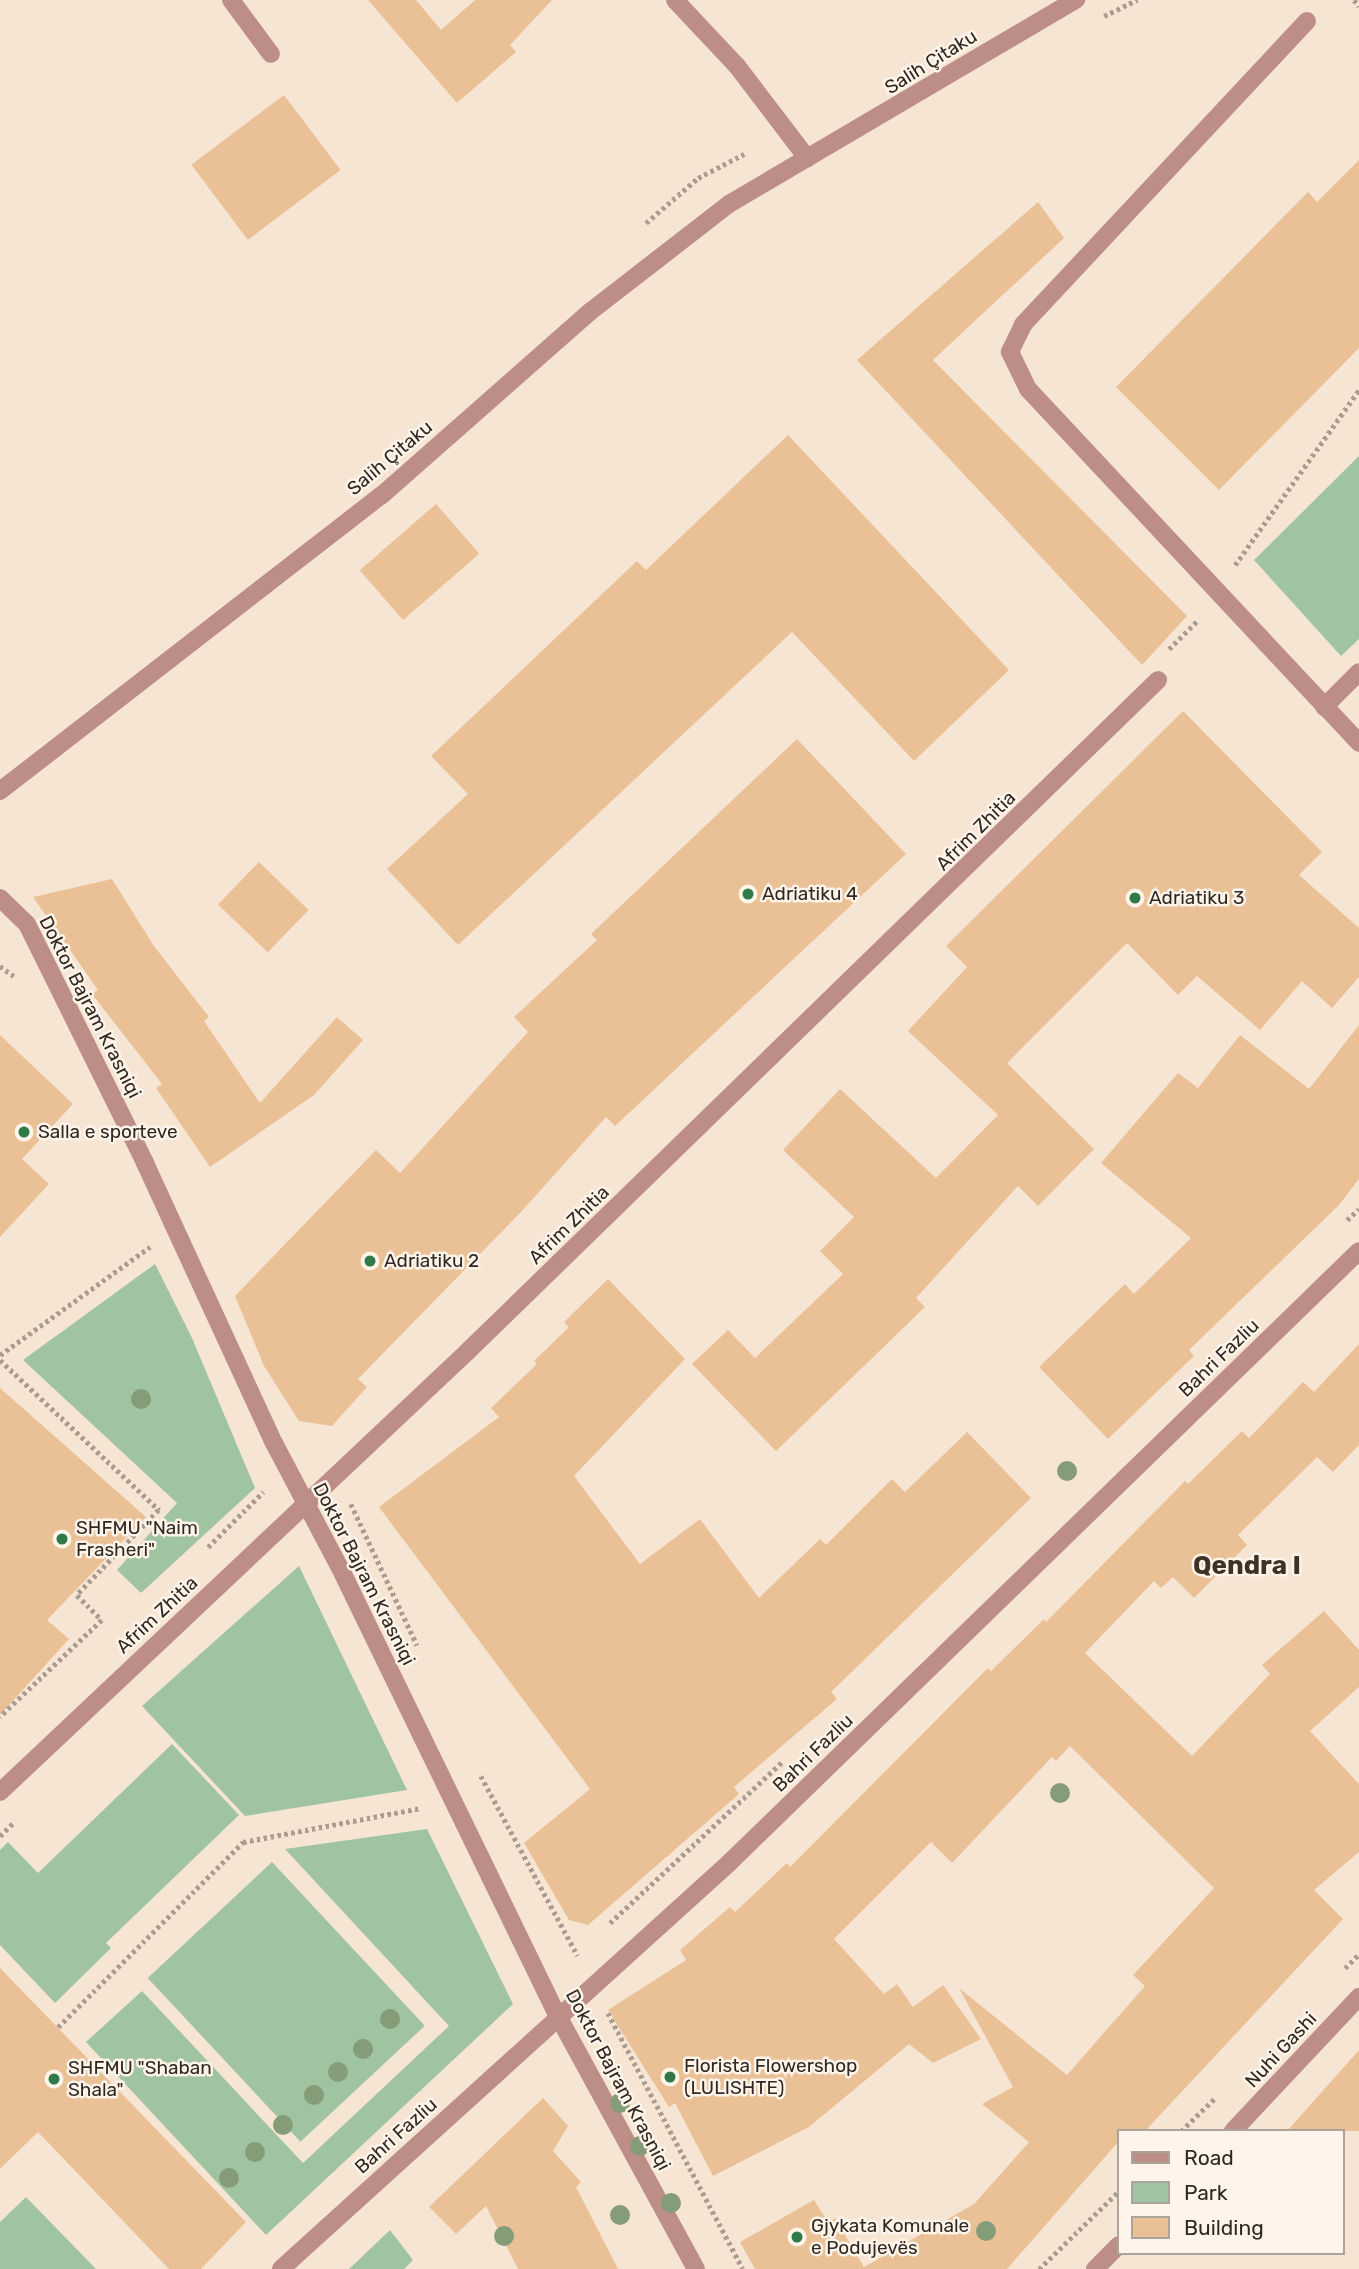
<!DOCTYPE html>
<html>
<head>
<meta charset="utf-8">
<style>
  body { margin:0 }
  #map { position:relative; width:1359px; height:2269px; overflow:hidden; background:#f7e5d4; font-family:Rubik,sans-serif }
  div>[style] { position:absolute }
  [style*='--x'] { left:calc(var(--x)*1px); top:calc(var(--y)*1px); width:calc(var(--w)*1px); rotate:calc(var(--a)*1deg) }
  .green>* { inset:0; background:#a0c4a1; transform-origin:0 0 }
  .building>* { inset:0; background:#eac096; transform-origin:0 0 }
  .path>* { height:4.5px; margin-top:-2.25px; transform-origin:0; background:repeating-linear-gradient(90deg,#aa9c90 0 3.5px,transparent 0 7px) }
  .service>* { height:18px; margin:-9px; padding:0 9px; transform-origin:9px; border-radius:9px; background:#bd8d87 }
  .minor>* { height:18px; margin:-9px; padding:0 9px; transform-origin:9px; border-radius:9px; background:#bd8d87 }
  .trees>* { width:20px; height:20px; margin:-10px; border-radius:50%; background:#849c78 }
  .dots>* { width:19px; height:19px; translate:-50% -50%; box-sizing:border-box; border:4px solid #fef4e9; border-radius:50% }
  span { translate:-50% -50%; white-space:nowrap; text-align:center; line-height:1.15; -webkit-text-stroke:5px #fef4e9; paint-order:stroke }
  .street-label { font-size:19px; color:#302923 }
  .poi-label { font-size:19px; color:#302923 }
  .left { translate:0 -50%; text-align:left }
  .district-label { font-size:26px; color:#3f3224; font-weight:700 }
  .legend { position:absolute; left:1117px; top:2129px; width:228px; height:126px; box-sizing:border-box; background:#fef4e9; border:2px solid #aca39a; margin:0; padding:9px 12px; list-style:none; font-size:21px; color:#302923 }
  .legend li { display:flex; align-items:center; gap:14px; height:35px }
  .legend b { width:35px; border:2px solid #aca39a }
</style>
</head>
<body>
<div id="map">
  <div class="green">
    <i style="clip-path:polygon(1359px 456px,1359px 639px,1341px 656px,1254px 560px)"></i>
    <i style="clip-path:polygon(155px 1264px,192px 1338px,255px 1488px,141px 1593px,117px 1570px,177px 1503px,23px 1360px)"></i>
    <i style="clip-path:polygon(299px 1566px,407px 1790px,245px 1816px,142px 1706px)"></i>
    <i style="clip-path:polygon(172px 1744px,239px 1815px,106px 1943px,111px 1948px,55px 2003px,0 1945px,0 1850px,8px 1842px,38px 1873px)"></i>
    <i style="clip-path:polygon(427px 1829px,513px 2004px,266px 2235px,86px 2042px,142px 1991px,303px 2163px,449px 2026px,285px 1849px)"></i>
    <i style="left:272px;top:1862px;width:224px;height:170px;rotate:47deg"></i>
    <i style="clip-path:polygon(26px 2197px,96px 2269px,0 2269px,0 2222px)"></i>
    <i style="clip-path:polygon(390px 2230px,413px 2260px,404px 2269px,349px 2269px)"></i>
  </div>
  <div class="building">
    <i style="clip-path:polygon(368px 0,416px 0,441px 30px,475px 0,552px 0,510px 45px,516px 52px,457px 103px)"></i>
    <i style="left:284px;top:95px;width:94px;height:116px;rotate:53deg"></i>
    <i style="clip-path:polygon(1359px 160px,1359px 348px,1219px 490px,1116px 387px,1308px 192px,1317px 202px)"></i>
    <i style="clip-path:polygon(1038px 202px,1064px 238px,933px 360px,1187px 616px,1142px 665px,857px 360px)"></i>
    <i style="clip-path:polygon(788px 435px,1009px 670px,914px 761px,792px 632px,458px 945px,387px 869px,468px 794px,431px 756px,637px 561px,646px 570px)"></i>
    <i style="left:436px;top:504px;width:66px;height:101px;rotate:49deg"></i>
    <i style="clip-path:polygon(1183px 711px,1322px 852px,1299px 875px,1359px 928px,1359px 977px,1332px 1008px,1302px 981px,1260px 1030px,1197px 976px,1178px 995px,1127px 943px,1007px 1063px,1094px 1149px,1038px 1206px,1018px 1186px,916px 1298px,925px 1307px,776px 1451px,692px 1364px,728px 1330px,755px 1358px,843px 1274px,820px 1251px,854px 1217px,783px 1150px,840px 1089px,936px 1178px,998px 1115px,908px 1031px,967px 967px,946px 946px)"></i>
    <i style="clip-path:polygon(797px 739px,906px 854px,615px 1126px,606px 1117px,521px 1212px,358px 1379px,367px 1387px,332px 1426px,299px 1421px,264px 1366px,235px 1296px,376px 1150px,400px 1173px,528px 1032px,514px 1017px,597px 940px,591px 934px)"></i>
    <i style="left:259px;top:862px;width:69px;height:59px;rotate:44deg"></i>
    <i style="clip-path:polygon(112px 879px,154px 946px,209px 1017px,204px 1021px,260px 1103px,337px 1017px,363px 1040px,314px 1095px,210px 1167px,156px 1088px,162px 1084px,92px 994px,98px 990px,33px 897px)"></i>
    <i style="clip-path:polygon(1359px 1025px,1359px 1179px,1339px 1205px,1189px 1350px,1194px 1356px,1108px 1439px,1039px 1367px,1125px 1284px,1134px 1294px,1191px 1238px,1101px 1163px,1178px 1073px,1198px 1088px,1240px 1035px,1309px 1089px)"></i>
    <i style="clip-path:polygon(0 1035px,73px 1104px,22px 1159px,49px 1184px,0 1237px)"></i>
    <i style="clip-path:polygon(608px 1279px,685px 1359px,574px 1476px,640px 1564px,700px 1519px,759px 1598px,820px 1539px,826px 1545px,892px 1479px,905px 1492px,967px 1432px,1031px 1498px,831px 1692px,837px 1699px,734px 1787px,739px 1794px,588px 1925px,569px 1920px,524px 1843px,590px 1789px,379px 1507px,499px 1417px,491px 1408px,537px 1364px,534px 1361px,569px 1327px,564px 1322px)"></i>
    <i style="clip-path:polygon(1359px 1344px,1359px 1445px,1333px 1472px,1317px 1457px,1238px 1535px,1247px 1545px,1194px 1598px,1173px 1577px,1161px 1588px,1154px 1581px,1085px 1653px,1192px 1756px,1270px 1674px,1262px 1665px,1324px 1611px,1359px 1650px,1359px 1687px,1310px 1731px,1359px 1784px,1359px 1852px,1314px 1890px,1343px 1919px,1145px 2131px,1119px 2131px,1119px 2141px,1007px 2269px,755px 2269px,740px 2242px,814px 2200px,828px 2222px,835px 2218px,864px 2267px,974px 2204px,1029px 2142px,982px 2104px,1013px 2087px,959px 1988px,1067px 2075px,1145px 1986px,1133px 1975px,1214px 1888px,1070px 1746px,1056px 1761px,1052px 1757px,952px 1863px,931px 1842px,834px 1939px,884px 1994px,897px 1984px,913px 2007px,943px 1985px,981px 2039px,933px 2063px,909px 2044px,809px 2127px,713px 2176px,675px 2103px,669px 2107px,608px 2010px,686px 1960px,680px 1950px,730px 1907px,735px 1912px,787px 1863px,790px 1867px,988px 1668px,991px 1671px,1044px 1619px,1046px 1622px,1185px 1481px,1188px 1484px,1242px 1431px,1249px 1438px,1303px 1382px,1314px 1392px)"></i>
    <i style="clip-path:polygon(0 1388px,146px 1517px,47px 1620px,69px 1639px,0 1715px)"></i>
    <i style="clip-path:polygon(0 1968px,246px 2222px,201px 2269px,169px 2269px,38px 2132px,0 2169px)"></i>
    <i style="clip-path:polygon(1359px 2050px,1359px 2131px,1287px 2131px)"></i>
    <i style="clip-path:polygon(543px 2098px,568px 2126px,553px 2151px,581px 2182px,576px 2187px,618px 2269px,518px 2269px,486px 2206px,456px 2234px,429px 2207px)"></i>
  </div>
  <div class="path">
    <i style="--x:1354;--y:0;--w:8;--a:50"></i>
    <i style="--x:1104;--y:16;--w:37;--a:-26"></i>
    <i style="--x:646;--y:223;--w:69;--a:-40.9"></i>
    <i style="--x:698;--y:178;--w:52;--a:-27.6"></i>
    <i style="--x:1235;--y:565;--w:214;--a:-54.7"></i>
    <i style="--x:1169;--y:649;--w:42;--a:-45"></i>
    <i style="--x:0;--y:966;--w:17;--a:36"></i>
    <i style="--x:1347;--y:1220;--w:16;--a:-43"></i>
    <i style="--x:0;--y:1355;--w:185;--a:-35.8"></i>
    <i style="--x:0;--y:1360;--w:219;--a:43.3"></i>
    <i style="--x:159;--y:1510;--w:118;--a:134"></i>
    <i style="--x:77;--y:1595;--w:35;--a:45"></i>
    <i style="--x:102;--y:1620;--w:141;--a:136.4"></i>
    <i style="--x:351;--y:1504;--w:156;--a:64.9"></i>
    <i style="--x:208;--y:1547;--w:78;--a:-45"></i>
    <i style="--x:481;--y:1776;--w:204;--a:61.7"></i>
    <i style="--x:0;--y:1836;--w:21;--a:-45"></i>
    <i style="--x:610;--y:1923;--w:236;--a:-43.1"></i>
    <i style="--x:1345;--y:1968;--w:20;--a:-45"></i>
    <i style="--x:608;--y:2013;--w:289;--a:62.2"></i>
    <i style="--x:58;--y:2027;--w:262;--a:-45"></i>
    <i style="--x:243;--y:1842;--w:181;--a:-10.8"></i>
    <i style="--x:1181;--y:2131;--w:47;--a:-44.1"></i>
    <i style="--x:1039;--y:2269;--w:112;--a:-44.3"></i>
  </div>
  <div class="service">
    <i style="--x:1307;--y:21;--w:416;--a:133.1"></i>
    <i style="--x:1023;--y:325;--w:30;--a:116"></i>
    <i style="--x:1010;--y:352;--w:41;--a:64.1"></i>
    <i style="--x:1028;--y:389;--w:485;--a:46.9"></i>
    <i style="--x:1324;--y:707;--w:49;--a:-45"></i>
  </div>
  <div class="minor">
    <i style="--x:231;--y:0;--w:67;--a:53.5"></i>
    <i style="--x:675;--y:0;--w:91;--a:46.8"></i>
    <i style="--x:737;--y:66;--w:116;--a:52.7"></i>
    <i style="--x:0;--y:791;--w:483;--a:-37.8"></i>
    <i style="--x:382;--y:495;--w:278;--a:-41.4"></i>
    <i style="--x:591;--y:311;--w:175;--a:-37.8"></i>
    <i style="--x:729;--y:204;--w:403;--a:-30.5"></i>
    <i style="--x:0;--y:898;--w:37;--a:44"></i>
    <i style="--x:27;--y:924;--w:267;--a:63.7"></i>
    <i style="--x:145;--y:1163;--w:308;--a:65.3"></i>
    <i style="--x:274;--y:1443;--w:148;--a:62.2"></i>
    <i style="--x:343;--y:1574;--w:492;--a:64.1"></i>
    <i style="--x:558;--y:2016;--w:288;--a:61.4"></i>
    <i style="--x:0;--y:1792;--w:642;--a:-43.29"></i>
    <i style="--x:467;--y:1352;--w:964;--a:-44.2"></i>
    <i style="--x:1233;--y:2131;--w:184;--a:-46.8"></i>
    <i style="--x:281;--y:2269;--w:605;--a:-42.18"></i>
    <i style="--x:729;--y:1863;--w:878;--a:-44.17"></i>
    <i style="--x:1095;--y:2269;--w:34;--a:-45"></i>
  </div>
  <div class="trees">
    <i style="left:141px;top:1399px"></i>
    <i style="left:1067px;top:1471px"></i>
    <i style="left:1060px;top:1793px"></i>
    <i style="left:390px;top:2019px"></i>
    <i style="left:363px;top:2049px"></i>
    <i style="left:338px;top:2072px"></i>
    <i style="left:314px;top:2095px"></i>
    <i style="left:620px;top:2103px"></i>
    <i style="left:283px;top:2125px"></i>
    <i style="left:640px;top:2146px"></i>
    <i style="left:255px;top:2152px"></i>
    <i style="left:229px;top:2178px"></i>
    <i style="left:671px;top:2203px"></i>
    <i style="left:620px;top:2215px"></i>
    <i style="left:986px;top:2231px"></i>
    <i style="left:504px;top:2236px"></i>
  </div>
  <div class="dots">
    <i style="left:748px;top:894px;background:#2f7a48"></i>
    <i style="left:1135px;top:898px;background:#2f7a48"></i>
    <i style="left:24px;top:1132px;background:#2f7a48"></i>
    <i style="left:370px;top:1261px;background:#2f7a48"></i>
    <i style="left:62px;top:1539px;background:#2f7a48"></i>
    <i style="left:670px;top:2077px;background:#2f7a48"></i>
    <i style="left:54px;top:2079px;background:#2f7a48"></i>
    <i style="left:797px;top:2237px;background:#2f7a48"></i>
  </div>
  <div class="street-label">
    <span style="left:931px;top:62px;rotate:-32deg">Salih Çitaku</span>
    <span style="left:390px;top:458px;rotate:-40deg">Salih Çitaku</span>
    <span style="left:976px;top:831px;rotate:-45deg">Afrim Zhitia</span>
    <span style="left:90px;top:1007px;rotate:63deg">Doktor Bajram Krasniqi</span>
    <span style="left:569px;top:1225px;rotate:-44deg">Afrim Zhitia</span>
    <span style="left:1219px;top:1358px;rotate:-44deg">Bahri Fazliu</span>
    <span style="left:364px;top:1574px;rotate:63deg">Doktor Bajram Krasniqi</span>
    <span style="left:157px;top:1615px;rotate:-43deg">Afrim Zhitia</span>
    <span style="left:813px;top:1753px;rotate:-44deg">Bahri Fazliu</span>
    <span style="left:1281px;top:2050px;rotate:-47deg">Nuhi Gashi</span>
    <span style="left:618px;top:2080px;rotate:62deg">Doktor Bajram Krasniqi</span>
    <span style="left:396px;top:2136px;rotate:-42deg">Bahri Fazliu</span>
  </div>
  <div class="poi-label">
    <span class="left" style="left:762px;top:894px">Adriatiku 4</span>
    <span class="left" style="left:1149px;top:898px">Adriatiku 3</span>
    <span class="left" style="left:38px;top:1132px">Salla e sporteve</span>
    <span class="left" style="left:384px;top:1261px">Adriatiku 2</span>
    <span class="left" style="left:76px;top:1539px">SHFMU "Naim<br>Frasheri"</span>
    <span class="left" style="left:684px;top:2077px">Florista Flowershop<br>(LULISHTE)</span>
    <span class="left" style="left:68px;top:2079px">SHFMU "Shaban<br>Shala"</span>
    <span class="left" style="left:811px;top:2237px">Gjykata Komunale<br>e Podujevës</span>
  </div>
  <div class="district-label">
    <span style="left:1247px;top:1566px">Qendra I</span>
  </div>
  <ul class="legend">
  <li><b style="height:9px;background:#bd8d87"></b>Road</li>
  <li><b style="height:19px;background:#a0c4a1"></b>Park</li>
  <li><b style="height:19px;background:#eac096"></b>Building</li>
  </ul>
</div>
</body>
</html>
